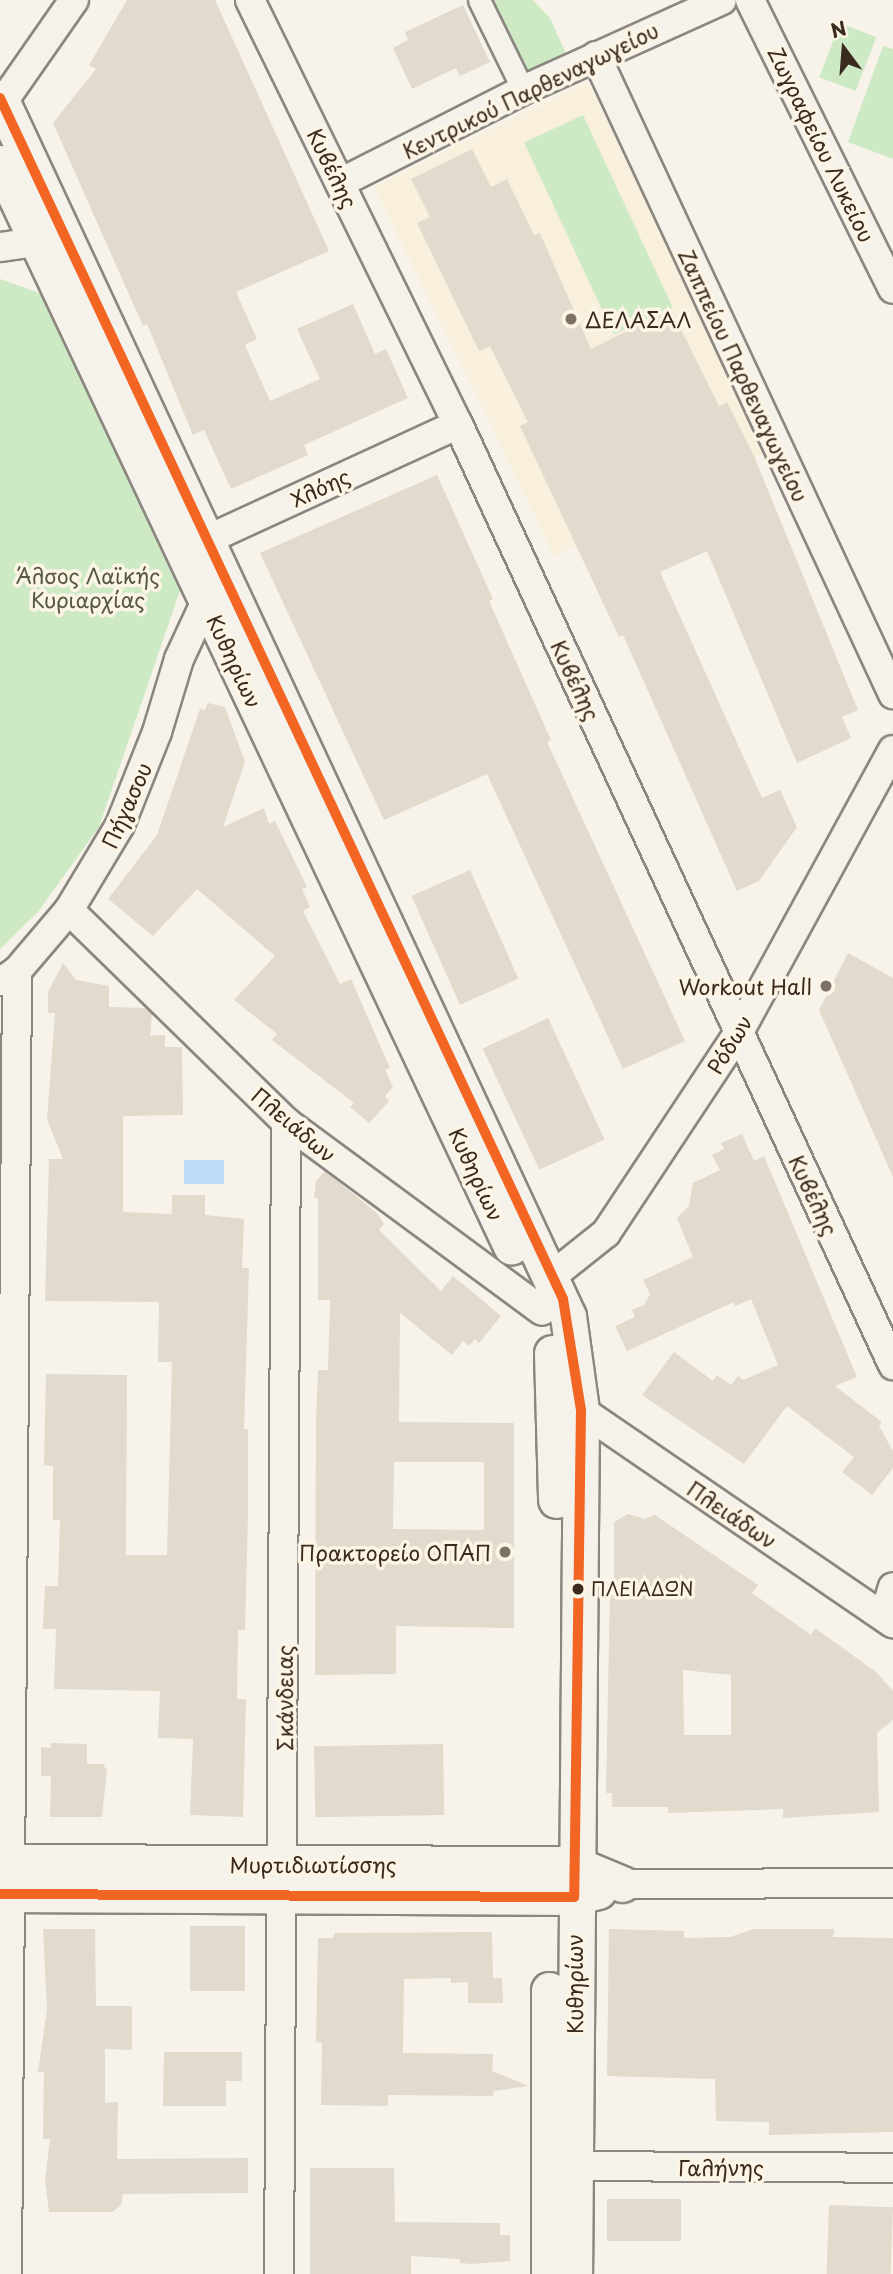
<!DOCTYPE html>
<html>
<head>
<meta charset="utf-8">
<style>
  body { margin:0 }
  #map { position:relative; width:893px; height:2274px; overflow:hidden; background:#f7f3ea; font-family:"Playpen Sans",sans-serif }
  div>[style] { position:absolute }
  [style*='--x'] { left:calc(var(--x)*1px); top:calc(var(--y)*1px); width:calc(var(--w)*1px); rotate:calc(var(--a)*1deg) }
  .built>* { inset:0; background:#f8efdc; transform-origin:0 0 }
  .green>* { inset:0; background:#ceeac5; transform-origin:0 0 }
  .water>* { inset:0; background:#bddbf9; transform-origin:0 0 }
  .building>* { inset:0; background:#e2dacc; transform-origin:0 0 }
  .roads { filter:drop-shadow(2px 0 #8b867f) drop-shadow(-2px 0 #8b867f) drop-shadow(0 2px #8b867f) drop-shadow(0 -2px #8b867f) }
  .pedestrian>* { height:21px; margin:-10.5px; padding:0 10.5px; transform-origin:10.5px; border-radius:10.5px; background:#f5f2ec }
  .minor>* { height:28px; margin:-14px; padding:0 14px; transform-origin:14px; border-radius:14px; background:#f5f2ec }
  .tertiary>* { height:35px; margin:-17.5px; padding:0 17.5px; transform-origin:17.5px; border-radius:17.5px; background:#f5f2ec }
  .bus-1>* { height:10px; margin:-5px; padding:0 5px; transform-origin:5px; border-radius:5px; background:#f26522 }
  .dots>* { width:19px; height:19px; translate:-50% -50%; box-sizing:border-box; border:4px solid #fcf5e5; border-radius:50% }
  span { translate:-50% -50%; white-space:nowrap; text-align:center; line-height:1.15; -webkit-text-stroke:7px #fcf5e5; paint-order:stroke }
  .bus-label { font-size:19px; color:#3b2a1e }
  .left { translate:0 -50%; text-align:left }
  .street-label { font-size:21px; color:#3b2a1e }
  .poi-label { font-size:21px; color:#3b2a1e }
  .right { translate:-100% -50%; text-align:right }
  .park-label { font-size:21px; color:#575840 }
  .north { position:absolute; left:809px; top:14px; width:70px; height:70px; -webkit-text-stroke:5px #fcf5e5; paint-order:stroke; rotate:344deg; font-size:19px; font-weight:700; line-height:28px; text-align:center; color:#3b2a1e }
  .north::after { content:''; display:block; margin:auto; width:24px; height:32px; background:#3b2a1e; clip-path:polygon(50% 0,100% 100%,50% 72%,0 100%) }
</style>
</head>
<body>
<div id="map">
  <div class="built">
    <i style="left:588px;top:82px;width:411px;height:238px;rotate:64deg"></i>
  </div>
  <div class="green">
    <i style="clip-path:polygon(493px 0,533px 0,550px 18px,568px 58px,528px 75px)"></i>
    <i style="left:840px;top:23px;width:39px;height:58px;rotate:21deg"></i>
    <i style="clip-path:polygon(883px 46px,893px 49px,893px 159px,848px 142px)"></i>
    <i style="left:583px;top:115px;width:212px;height:65px;rotate:65deg"></i>
    <i style="clip-path:polygon(0 279px,48px 296px,183px 582px,99px 827px,38px 912px,0 949px)"></i>
  </div>
  <div class="water">
    <i style="left:224px;top:1160px;width:24px;height:40px;rotate:90deg"></i>
  </div>
  <div class="building">
    <i style="clip-path:polygon(127px 0,215px 0,329px 251px,236px 292px,257px 339px,245px 345px,270px 401px,320px 379px,297px 329px,353px 304px,375px 354px,386px 349px,408px 398px,304px 445px,308px 455px,231px 489px,204px 430px,193px 435px,147px 324px,143px 326px,53px 123px,96px 69px,89px 65px)"></i>
    <i style="clip-path:polygon(463px 5px,490px 62px,460px 76px,456px 68px,412px 89px,393px 48px,408px 40px,405px 32px)"></i>
    <i style="clip-path:polygon(472px 149px,491px 187px,507px 179px,534px 235px,540px 233px,591px 349px,671px 309px,719px 406px,727px 402px,754px 456px,858px 710px,842px 717px,851px 738px,797px 763px,707px 551px,660px 572px,762px 798px,780px 790px,797px 827px,759px 881px,737px 891px,623px 635px,619px 637px,520px 426px,528px 422px,490px 346px,479px 351px,417px 223px,430px 217px,411px 179px)"></i>
    <i style="clip-path:polygon(437px 475px,493px 599px,489px 601px,551px 740px,547px 742px,685px 1041px,623px 1069px,487px 774px,384px 820px,260px 553px)"></i>
    <i style="clip-path:polygon(208px 703px,225px 707px,245px 762px,223px 827px,264px 808px,269px 824px,275px 821px,307px 887px,302px 889px,310px 907px,303px 911px,340px 984px,351px 979px,390px 1068px,385px 1070px,393px 1087px,385px 1096px,389px 1101px,369px 1123px,350px 1107px,354px 1103px,272px 1040px,277px 1034px,234px 1000px,275px 956px,197px 889px,153px 936px,108px 899px,157px 835px,200px 709px,205px 710px)"></i>
    <i style="left:470px;top:870px;width:119px;height:64px;rotate:66deg"></i>
    <i style="clip-path:polygon(848px 953px,893px 978px,893px 1177px,819px 1010px)"></i>
    <i style="clip-path:polygon(63px 963px,76px 980px,109px 986px,109px 1007px,146px 1008px,152px 1014px,150px 1036px,165px 1035px,165px 1047px,182px 1047px,183px 1115px,123px 1116px,123px 1212px,172px 1214px,172px 1195px,205px 1195px,205px 1215px,244px 1219px,242px 1268px,249px 1268px,244px 1429px,248px 1429px,248px 1515px,245px 1630px,238px 1630px,237px 1699px,246px 1699px,243px 1817px,190px 1815px,193px 1739px,158px 1738px,160px 1691px,54px 1689px,56px 1629px,43px 1629px,45px 1586px,58px 1586px,60px 1520px,53px 1520px,53px 1466px,44px 1465px,46px 1374px,127px 1375px,126px 1555px,167px 1555px,172px 1362px,158px 1362px,159px 1302px,45px 1301px,49px 1159px,63px 1159px,47px 1120px,55px 1013px,48px 1013px,48px 992px)"></i>
    <i style="left:548px;top:1018px;width:134px;height:72px;rotate:65deg"></i>
    <i style="clip-path:polygon(742px 1134px,754px 1161px,764px 1156px,857px 1377px,835px 1386px,882px 1422px,879px 1426px,893px 1451px,893px 1468px,872px 1495px,842px 1472px,854px 1457px,787px 1406px,744px 1464px,642px 1395px,674px 1352px,713px 1381px,717px 1375px,731px 1385px,738px 1376px,743px 1380px,778px 1365px,751px 1299px,735px 1306px,734px 1302px,627px 1351px,615px 1326px,635px 1317px,632px 1310px,644px 1305px,650px 1294px,643px 1280px,693px 1257px,677px 1218px,689px 1206px,693px 1183px,720px 1170px,712px 1155px,724px 1149px,721px 1143px)"></i>
    <i style="clip-path:polygon(evenodd,325px 1171px,378px 1214px,384px 1224px,379px 1230px,441px 1291px,453px 1276px,501px 1316px,479px 1343px,475px 1339px,469px 1346px,463px 1341px,452px 1355px,400px 1313px,399px 1422px,514px 1423px,514px 1628px,396px 1626px,396px 1674px,315px 1675px,316px 1422px,318px 1370px,328px 1370px,330px 1300px,318px 1300px,318px 1198px,314px 1198px,316px 1181px,325px 1171px,394px 1462px,484px 1462px,484px 1530px,393px 1529px,394px 1462px)"></i>
    <i style="clip-path:polygon(evenodd,628px 1514px,645px 1519px,655px 1515px,758px 1585px,752px 1593px,811px 1635px,815px 1628px,876px 1672px,893px 1691px,893px 1720px,877px 1733px,879px 1812px,783px 1818px,783px 1809px,668px 1813px,668px 1807px,612px 1807px,612px 1793px,606px 1793px,610px 1589px,614px 1589px,614px 1522px,628px 1514px,683px 1670px,731px 1675px,731px 1735px,684px 1735px,683px 1670px)"></i>
    <i style="clip-path:polygon(51px 1743px,87px 1744px,87px 1764px,103px 1764px,107px 1771px,102px 1817px,50px 1817px,51px 1776px,41px 1776px,41px 1747px,51px 1748px)"></i>
    <i style="left:443px;top:1744px;width:71px;height:129px;rotate:89deg"></i>
    <i style="left:190px;top:1926px;width:55px;height:65px"></i>
    <i style="clip-path:polygon(43px 1929px,95px 1929px,96px 2006px,132px 2006px,132px 2050px,105px 2049px,105px 2103px,118px 2102px,117px 2159px,248px 2158px,248px 2193px,123px 2194px,121px 2205px,112px 2212px,49px 2212px,45px 2180px,50px 2139px,43px 2139px,44px 2072px,38px 2072px,47px 2010px)"></i>
    <i style="clip-path:polygon(609px 1929px,684px 1931px,684px 1938px,730px 1937px,754px 1929px,834px 1929px,833px 1937px,893px 1938px,893px 2132px,769px 2135px,769px 2122px,716px 2121px,715px 2079px,607px 2076px)"></i>
    <i style="clip-path:polygon(492px 1932px,493px 1978px,502px 1978px,503px 2003px,468px 2003px,468px 1982px,451px 1983px,451px 1978px,404px 1979px,403px 2053px,493px 2054px,492px 2071px,529px 2086px,494px 2091px,493px 2096px,388px 2095px,388px 2106px,321px 2105px,322px 2043px,316px 2042px,318px 1938px,333px 1938px,335px 1933px)"></i>
    <i style="clip-path:polygon(164px 2052px,242px 2052px,242px 2081px,226px 2081px,226px 2106px,163px 2106px)"></i>
    <i style="clip-path:polygon(310px 2168px,394px 2168px,395px 2222px,500px 2223px,500px 2235px,510px 2235px,510px 2261px,471px 2264px,460px 2263px,460px 2259px,411px 2256px,411px 2274px,310px 2274px)"></i>
    <i style="left:607px;top:2199px;width:74px;height:42px"></i>
    <i style="left:829px;top:2205px;width:64px;height:69px;rotate:2deg"></i>
  </div>
  <div class="roads">
    <div class="pedestrian">
      <i style="--x:479;--y:0;--w:100;--a:63.9"></i>
    </div>
    <div class="minor">
      <i style="--x:250;--y:0;--w:472;--a:63.9"></i>
      <i style="--x:458;--y:424;--w:1037;--a:65.19"></i>
      <i style="--x:750;--y:0;--w:322;--a:63.7"></i>
      <i style="--x:596;--y:56;--w:704;--a:65.04"></i>
      <i style="--x:0;--y:106;--w:129;--a:-55.1"></i>
      <i style="--x:340;--y:183;--w:205;--a:-26.9"></i>
      <i style="--x:523;--y:90;--w:218;--a:-24.3"></i>
      <i style="--x:0;--y:247;--w:37;--a:-8"></i>
      <i style="--x:189;--y:548;--w:296;--a:-24.7"></i>
      <i style="--x:69;--y:910;--w:303;--a:44.3"></i>
      <i style="--x:286;--y:1122;--w:318;--a:36.4"></i>
      <i style="--x:2;--y:981;--w:18;--a:-34"></i>
      <i style="--x:17;--y:971;--w:80;--a:-49.6"></i>
      <i style="--x:69;--y:910;--w:99;--a:-59"></i>
      <i style="--x:120;--y:825;--w:100;--a:-68.3"></i>
      <i style="--x:157;--y:732;--w:76;--a:-73.2"></i>
      <i style="--x:179;--y:659;--w:64;--a:-65"></i>
      <i style="--x:552;--y:1276;--w:69;--a:-38.5"></i>
      <i style="--x:606;--y:1233;--w:241;--a:-56.5"></i>
      <i style="--x:739;--y:1032;--w:321;--a:-61.4"></i>
      <i style="--x:581;--y:1410;--w:378;--a:34.4"></i>
      <i style="--x:884;--y:1616;--w:30;--a:-73"></i>
      <i style="--x:622;--y:1884;--w:271;--a:-0.2"></i>
      <i style="--x:556;--y:2166;--w:337;--a:0.3"></i>
      <i style="--x:7;--y:2274;--w:1303;--a:-89.56"></i>
      <i style="--x:279;--y:2274;--w:1152;--a:-89.65"></i>
    </div>
    <div class="tertiary">
      <i style="--x:0;--y:98;--w:1344;--a:65"></i>
      <i style="--x:568;--y:1316;--w:95;--a:82.1"></i>
      <i style="--x:581;--y:1410;--w:864;--a:90.46"></i>
      <i style="--x:0;--y:163;--w:1198;--a:64.74"></i>
      <i style="--x:552;--y:1353;--w:147;--a:88.4"></i>
      <i style="--x:0;--y:1862;--w:574;--a:0.2"></i>
      <i style="--x:574;--y:1864;--w:52;--a:22.6"></i>
      <i style="--x:0;--y:1894;--w:574;--a:0.3"></i>
      <i style="--x:574;--y:1897;--w:25;--a:-14"></i>
      <i style="--x:549;--y:2274;--w:284;--a:-90"></i>
    </div>
  </div>
  <div class="bus-1">
    <i style="--x:0;--y:98;--w:1326;--a:64.88"></i>
    <i style="--x:563;--y:1299;--w:112;--a:80.8"></i>
    <i style="--x:581;--y:1410;--w:487;--a:90.8"></i>
    <i style="--x:574;--y:1897;--w:574;--a:-179.7"></i>
  </div>
  <div class="dots">
    <i style="left:571px;top:319px;background:#7d7065"></i>
    <i style="left:826px;top:986px;background:#7d7065"></i>
    <i style="left:505px;top:1552px;background:#7d7065"></i>
    <i style="left:578px;top:1589px;background:#3b2a1e"></i>
  </div>
  <div class="bus-label">
    <span class="left" style="left:591px;top:1589px">ΠΛΕΙΑΔΩΝ</span>
  </div>
  <div class="street-label">
    <span style="left:530px;top:90px;rotate:-26deg">Κεντρικού Παρθεναγωγείου</span>
    <span style="left:822px;top:144px;rotate:64deg">Ζωγραφείου Λυκείου</span>
    <span style="left:333px;top:168px;rotate:64deg">Κυβέλης</span>
    <span style="left:744px;top:375px;rotate:65deg">Ζαππείου Παρθεναγωγείου</span>
    <span style="left:320px;top:487px;rotate:-25deg">Χλόης</span>
    <span style="left:235px;top:661px;rotate:65deg">Κυθηρίων</span>
    <span style="left:576px;top:680px;rotate:65deg">Κυβέλης</span>
    <span style="left:126px;top:805px;rotate:-66deg">Πήγασου</span>
    <span style="left:729px;top:1044px;rotate:-58deg">Ρόδων</span>
    <span style="left:294px;top:1124px;rotate:40deg">Πλειάδων</span>
    <span style="left:477px;top:1174px;rotate:65deg">Κυθηρίων</span>
    <span style="left:814px;top:1195px;rotate:65deg">Κυβέλης</span>
    <span style="left:732px;top:1514px;rotate:34deg">Πλειάδων</span>
    <span style="left:284px;top:1698px;rotate:-90deg">Σκάνδειας</span>
    <span style="left:313px;top:1864px">Μυρτιδιωτίσσης</span>
    <span style="left:574px;top:1984px;rotate:-90deg">Κυθηρίων</span>
    <span style="left:721px;top:2167px">Γαλήνης</span>
  </div>
  <div class="poi-label">
    <span class="left" style="left:585px;top:319px">ΔΕΛΑΣΑΛ</span>
    <span class="right" style="left:812px;top:986px">Workout Hall</span>
    <span class="right" style="left:491px;top:1552px">Πρακτορείο ΟΠΑΠ</span>
  </div>
  <div class="park-label">
    <span style="left:88px;top:587px">Άλσος Λαϊκής<br>Κυριαρχίας</span>
  </div>
  <div class="north">N</div>
</div>
</body>
</html>
